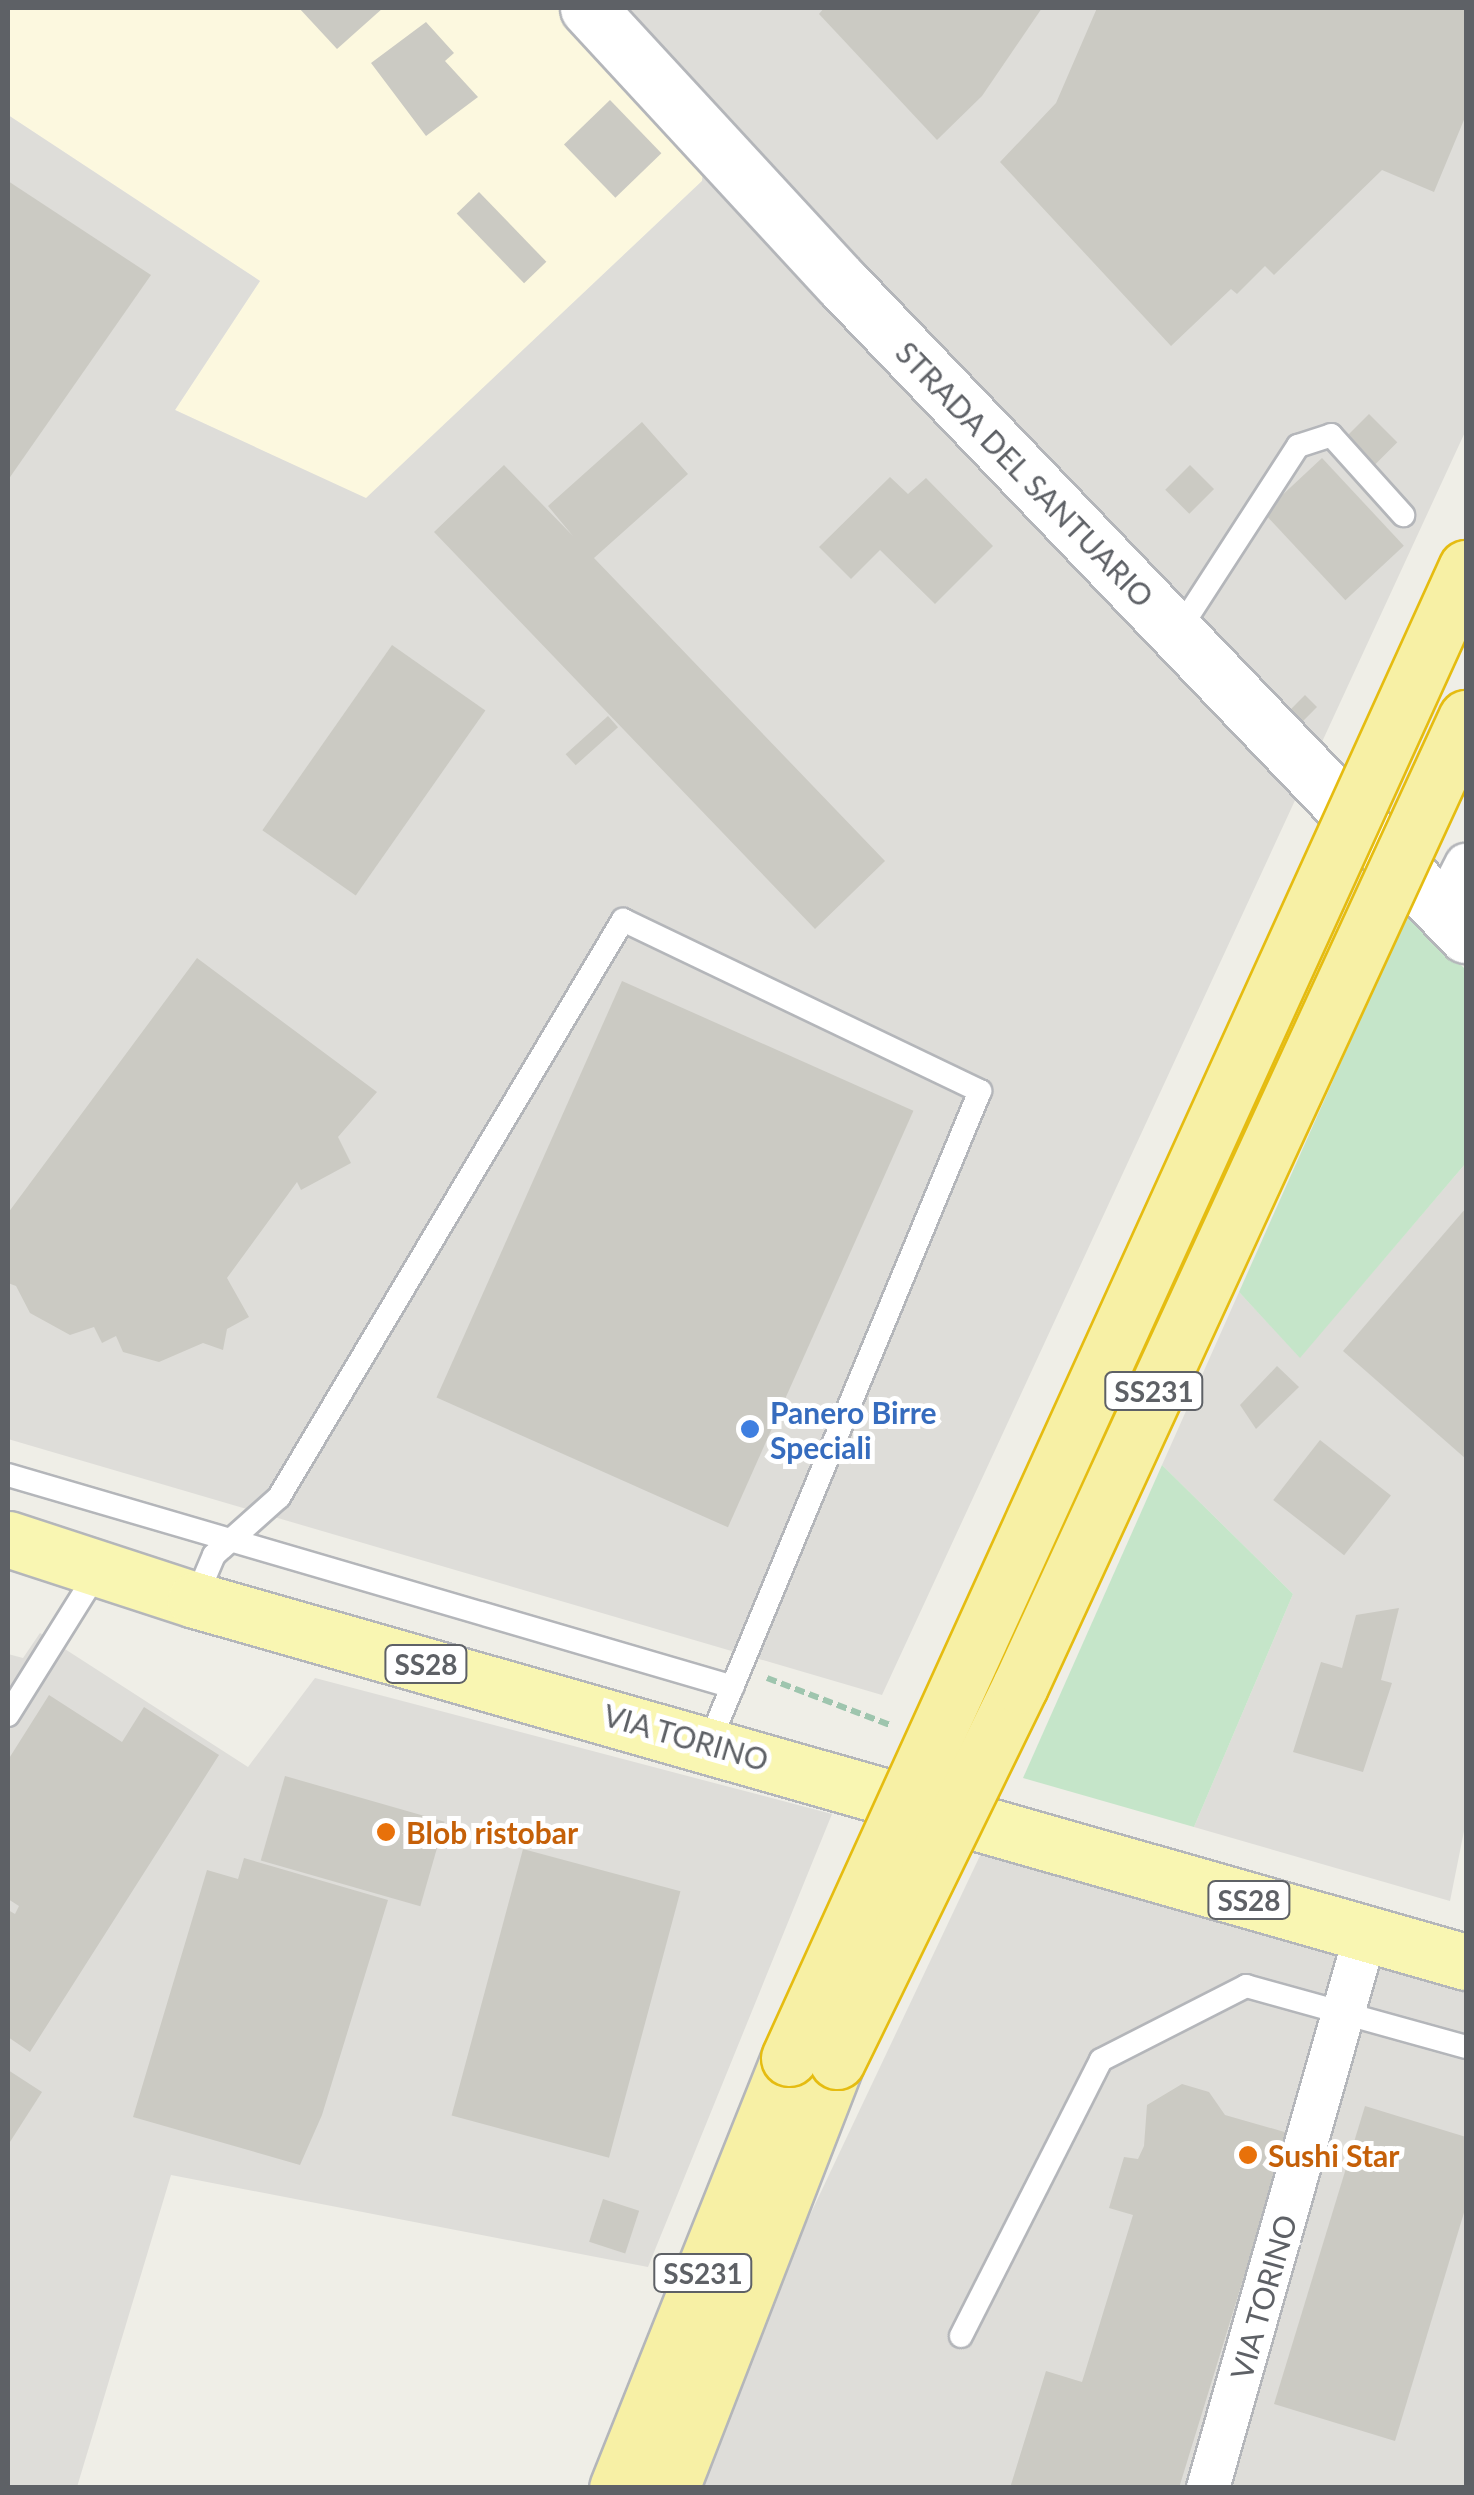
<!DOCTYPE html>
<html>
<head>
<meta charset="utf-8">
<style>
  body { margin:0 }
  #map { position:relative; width:1474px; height:2495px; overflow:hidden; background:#efeee7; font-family:Lato,sans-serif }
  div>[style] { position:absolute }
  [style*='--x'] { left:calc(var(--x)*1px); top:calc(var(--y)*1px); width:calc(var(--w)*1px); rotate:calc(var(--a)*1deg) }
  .commercial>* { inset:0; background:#fcf8df }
  .industrial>* { inset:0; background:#deddd9 }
  .green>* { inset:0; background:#c5e5c9 }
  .building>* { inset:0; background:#cbcac3; transform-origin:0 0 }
  .path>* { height:6px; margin-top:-3px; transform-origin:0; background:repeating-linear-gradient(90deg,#9ec5ae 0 10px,transparent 0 15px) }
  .roads { filter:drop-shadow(2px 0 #b4b6ba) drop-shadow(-2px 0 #b4b6ba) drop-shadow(0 2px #b4b6ba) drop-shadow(0 -2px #b4b6ba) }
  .service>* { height:22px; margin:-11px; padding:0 11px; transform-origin:11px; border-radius:11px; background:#fff }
  .minor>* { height:42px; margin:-21px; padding:0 21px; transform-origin:21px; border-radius:21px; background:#fff }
  .tertiary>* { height:55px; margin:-27.5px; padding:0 27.5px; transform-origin:27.5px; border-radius:27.5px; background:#fff }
  .primary>* { height:55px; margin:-27.5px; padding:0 27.5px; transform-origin:27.5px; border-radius:27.5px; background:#f9f6b2 }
  .trunk>* { height:55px; margin:-27.5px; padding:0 27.5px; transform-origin:27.5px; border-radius:27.5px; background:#f7f0a5 }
  .bridges { filter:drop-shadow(2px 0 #e5bc11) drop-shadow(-2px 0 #e5bc11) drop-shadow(0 2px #e5bc11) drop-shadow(0 -2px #e5bc11) }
  .trunk-bridge>* { height:55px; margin:-27.5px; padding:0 27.5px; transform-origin:27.5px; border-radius:27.5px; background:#f7f0a5 }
  .dots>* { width:28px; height:28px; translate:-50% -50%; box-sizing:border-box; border:5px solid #fff; border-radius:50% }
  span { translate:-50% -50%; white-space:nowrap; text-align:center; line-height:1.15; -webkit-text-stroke:10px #fff; paint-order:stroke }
  .shield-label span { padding:2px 8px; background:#fff; border:2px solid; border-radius:8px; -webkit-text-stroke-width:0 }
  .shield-label { font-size:28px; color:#5e6166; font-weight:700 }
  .street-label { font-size:30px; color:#5e6166 }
  .shop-label { font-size:30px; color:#366cbe; font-weight:700 }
  .left { translate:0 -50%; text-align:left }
  .food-label { font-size:30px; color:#c56008; font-weight:700 }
  .frame { position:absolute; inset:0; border:10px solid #5e6166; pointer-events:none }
</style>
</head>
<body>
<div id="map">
  <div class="commercial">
    <i style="clip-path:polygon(8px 8px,567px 8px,705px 155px,702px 181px,366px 499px,175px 410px,260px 281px,8px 115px)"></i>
  </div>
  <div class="industrial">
    <i style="clip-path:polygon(613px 8px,1466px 8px,1466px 430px,882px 1695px,8px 1439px,8px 115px,260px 281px,175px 410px,366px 498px,702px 181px,710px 113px)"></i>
    <i style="clip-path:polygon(1466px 1163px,1466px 1821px,1450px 1901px,1194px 1827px,1293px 1594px,1162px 1465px,1239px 1292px,1300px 1357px)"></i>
    <i style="clip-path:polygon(40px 1633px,248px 1767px,315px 1678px,832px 1814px,648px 2267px,171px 2175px,77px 2487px,8px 2487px,8px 1654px,23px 1658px)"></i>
    <i style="clip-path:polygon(986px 1843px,1466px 1976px,1466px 2487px,703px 2488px,801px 2234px)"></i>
  </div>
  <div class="green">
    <i style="clip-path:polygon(1408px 912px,1466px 970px,1466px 1163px,1300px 1358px,1239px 1292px)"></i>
    <i style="clip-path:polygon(1162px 1465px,1293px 1594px,1194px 1827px,1023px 1778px)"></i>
  </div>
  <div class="building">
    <i style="clip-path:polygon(299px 8px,383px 8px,337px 49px)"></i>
    <i style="clip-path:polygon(824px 8px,1042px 8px,982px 96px,937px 140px,819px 14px)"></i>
    <i style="clip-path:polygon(1097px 8px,1466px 8px,1466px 115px,1434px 192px,1382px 170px,1274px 275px,1265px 266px,1237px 294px,1231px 289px,1171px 346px,1000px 162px,1056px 103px)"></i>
    <i style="clip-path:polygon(426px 22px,454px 53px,445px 61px,478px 97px,426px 136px,371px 63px)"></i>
    <i style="left:610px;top:100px;width:74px;height:64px;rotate:46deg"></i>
    <i style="clip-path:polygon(8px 181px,151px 275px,8px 480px)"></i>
    <i style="left:479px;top:192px;width:97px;height:31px;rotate:46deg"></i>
    <i style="left:1369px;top:414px;width:40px;height:35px;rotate:45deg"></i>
    <i style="clip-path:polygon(642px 422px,688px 474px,594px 558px,885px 861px,815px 929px,434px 532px,504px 465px,573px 536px,548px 506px)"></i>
    <i style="left:1322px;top:458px;width:120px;height:80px;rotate:47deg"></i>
    <i style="left:1190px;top:465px;width:34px;height:35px;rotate:45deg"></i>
    <i style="clip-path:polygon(890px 477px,908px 494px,926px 478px,993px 546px,935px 604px,880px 550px,851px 579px,819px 547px)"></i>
    <i style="left:392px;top:645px;width:114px;height:226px;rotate:35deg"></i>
    <i style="left:1305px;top:695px;width:17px;height:25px;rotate:45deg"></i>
    <i style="left:608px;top:716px;width:15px;height:57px;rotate:48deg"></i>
    <i style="clip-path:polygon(197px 958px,377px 1092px,338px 1137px,351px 1163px,301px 1190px,297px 1182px,227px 1278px,249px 1317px,227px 1329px,223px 1350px,203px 1343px,159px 1362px,123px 1352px,116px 1336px,102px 1343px,94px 1327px,70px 1335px,30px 1313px,16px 1286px,8px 1283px,8px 1213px)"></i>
    <i style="left:622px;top:981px;width:319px;height:456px;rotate:24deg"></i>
    <i style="clip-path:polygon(1466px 1208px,1466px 1459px,1343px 1351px)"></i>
    <i style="clip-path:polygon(1277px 1366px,1299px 1387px,1256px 1429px,1240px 1405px)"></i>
    <i style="left:1320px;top:1440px;width:90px;height:76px;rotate:38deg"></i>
    <i style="clip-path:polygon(1399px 1608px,1381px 1680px,1392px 1683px,1363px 1772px,1293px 1752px,1321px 1662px,1342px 1668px,1356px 1615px)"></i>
    <i style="clip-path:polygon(49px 1695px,122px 1742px,144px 1707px,219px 1755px,30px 2052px,8px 2037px,8px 1910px,15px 1914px,19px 1906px,8px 1899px,8px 1760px)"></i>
    <i style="left:285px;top:1776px;width:166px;height:88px;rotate:16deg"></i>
    <i style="left:523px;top:1849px;width:163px;height:276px;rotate:15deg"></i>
    <i style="clip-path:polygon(244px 1858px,388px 1900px,322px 2115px,300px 2165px,133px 2117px,207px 1870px,238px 1879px)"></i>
    <i style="clip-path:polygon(8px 2070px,42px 2092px,8px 2145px)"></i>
    <i style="clip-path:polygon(1182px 2084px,1209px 2092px,1225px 2115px,1288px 2133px,1179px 2488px,1010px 2488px,1046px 2371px,1082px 2382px,1133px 2215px,1109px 2208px,1124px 2157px,1138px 2159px,1144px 2146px,1147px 2105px)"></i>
    <i style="clip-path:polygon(1365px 2106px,1466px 2137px,1466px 2206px,1395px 2441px,1274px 2404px)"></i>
    <i style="left:603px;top:2199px;width:38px;height:45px;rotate:18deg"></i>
  </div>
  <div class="path">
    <i style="--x:767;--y:1678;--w:132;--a:20.9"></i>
  </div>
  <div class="roads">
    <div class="service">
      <i style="--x:1177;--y:633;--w:223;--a:-57.1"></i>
      <i style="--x:1298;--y:446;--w:35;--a:-18"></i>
      <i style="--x:1331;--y:435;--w:108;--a:48"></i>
      <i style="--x:8;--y:1475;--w:755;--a:16.3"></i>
      <i style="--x:195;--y:1600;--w:49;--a:-67.1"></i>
      <i style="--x:214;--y:1555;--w:87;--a:-41.7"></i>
      <i style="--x:279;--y:1497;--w:672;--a:-59.2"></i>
      <i style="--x:623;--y:920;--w:396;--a:25.6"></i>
      <i style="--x:980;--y:1091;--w:706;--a:112.57"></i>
      <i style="--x:8;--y:1715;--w:173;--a:-58"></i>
      <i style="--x:961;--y:2336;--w:309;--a:-63.1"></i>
      <i style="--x:1101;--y:2060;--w:163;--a:-27"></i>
      <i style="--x:1246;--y:1986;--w:228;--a:15.5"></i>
    </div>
    <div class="minor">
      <i style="--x:1443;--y:910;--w:51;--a:-62.9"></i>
      <i style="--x:1208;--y:2488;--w:577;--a:-74.11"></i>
    </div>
    <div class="tertiary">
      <i style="--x:588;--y:8;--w:373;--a:47.3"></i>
      <i style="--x:841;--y:282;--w:904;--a:46.26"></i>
    </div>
    <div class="primary">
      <i style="--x:8;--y:1539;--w:197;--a:18.1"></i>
      <i style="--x:195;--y:1600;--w:1322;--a:15.9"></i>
    </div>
    <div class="trunk">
      <i style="--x:617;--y:2488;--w:463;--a:-68.2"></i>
      <i style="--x:671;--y:2488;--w:458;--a:-68.8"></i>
    </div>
  </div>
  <div class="bridges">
    <div class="trunk-bridge">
      <i style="--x:789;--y:2058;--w:1637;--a:-65.56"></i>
      <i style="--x:837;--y:2061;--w:417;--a:-64"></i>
      <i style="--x:1020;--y:1686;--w:1066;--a:-65.26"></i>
    </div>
  </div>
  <div class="dots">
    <i style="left:750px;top:1429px;background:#3f7fe0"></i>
    <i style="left:386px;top:1832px;background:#e8710a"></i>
    <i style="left:1248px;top:2155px;background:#e8710a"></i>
  </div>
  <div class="shield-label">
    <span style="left:1154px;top:1391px">SS231</span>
    <span style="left:426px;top:1664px">SS28</span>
    <span style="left:1249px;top:1900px">SS28</span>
    <span style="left:703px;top:2273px">SS231</span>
  </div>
  <div class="street-label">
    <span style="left:1025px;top:474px;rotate:46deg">STRADA DEL SANTUARIO</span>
    <span style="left:686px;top:1737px;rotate:16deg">VIA TORINO</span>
    <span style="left:1263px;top:2297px;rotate:-74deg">VIA TORINO</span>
  </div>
  <div class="shop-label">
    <span class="left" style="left:770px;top:1429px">Panero Birre<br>Speciali</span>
  </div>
  <div class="food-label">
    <span class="left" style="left:406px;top:1832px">Blob ristobar</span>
    <span class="left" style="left:1268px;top:2155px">Sushi Star</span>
  </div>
  <div class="frame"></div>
</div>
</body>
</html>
